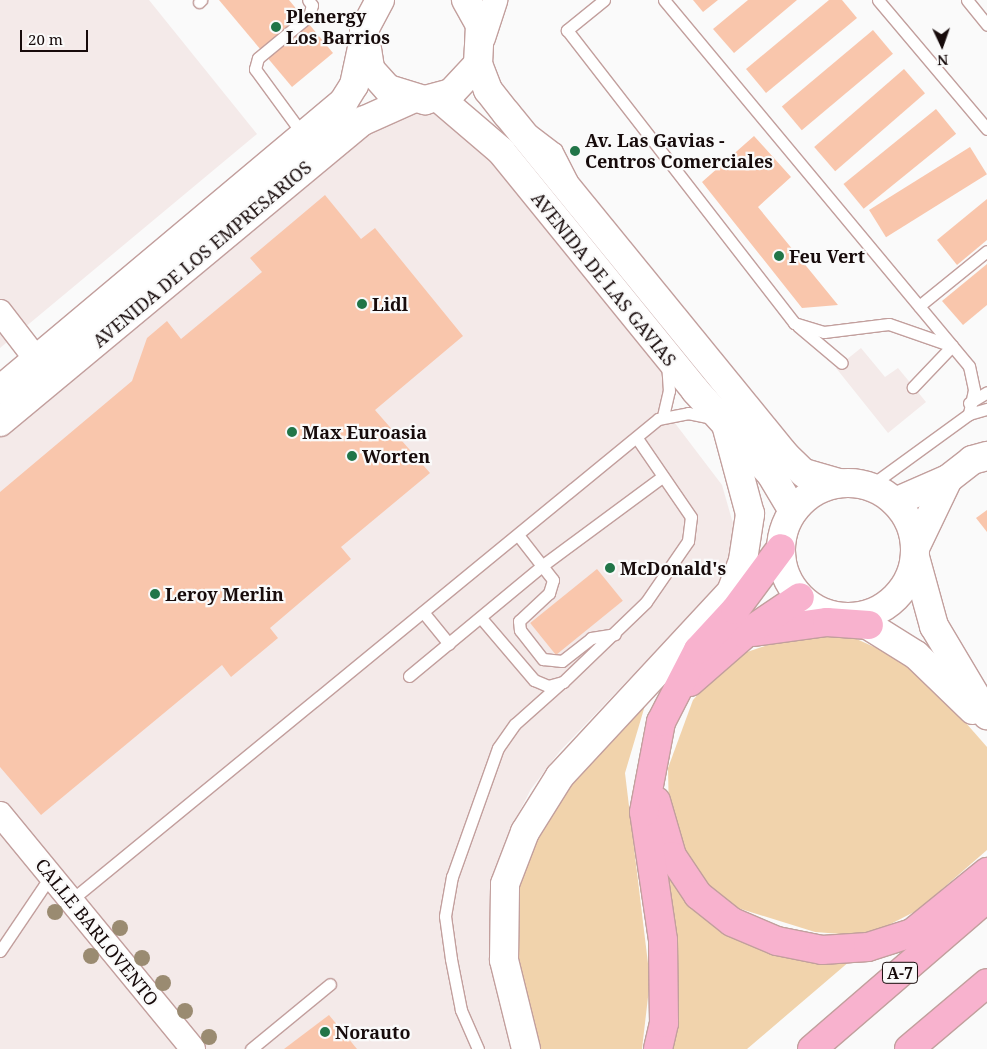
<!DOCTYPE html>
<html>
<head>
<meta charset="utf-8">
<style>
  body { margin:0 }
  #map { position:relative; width:987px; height:1049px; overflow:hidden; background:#fafafa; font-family:"Noto Serif",serif }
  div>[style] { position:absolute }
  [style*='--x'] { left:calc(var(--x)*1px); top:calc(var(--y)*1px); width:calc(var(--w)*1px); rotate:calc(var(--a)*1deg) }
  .built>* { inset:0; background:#f4eae9 }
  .green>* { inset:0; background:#f1d3ac }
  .building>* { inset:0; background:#f9c6ac; transform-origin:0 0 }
  .roads { filter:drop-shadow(1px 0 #c29f9d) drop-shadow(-1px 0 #c29f9d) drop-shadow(0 1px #c29f9d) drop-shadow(0 -1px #c29f9d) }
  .lane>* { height:11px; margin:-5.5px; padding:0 5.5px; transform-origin:5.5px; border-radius:5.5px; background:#fff }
  .street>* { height:24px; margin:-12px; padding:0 12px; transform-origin:12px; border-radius:12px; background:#fff }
  .secondary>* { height:28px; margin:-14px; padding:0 14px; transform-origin:14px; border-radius:14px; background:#fff }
  .secondary>.ring { margin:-14px; padding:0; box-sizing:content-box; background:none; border:28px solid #fff; border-radius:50% }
  .highway>* { height:28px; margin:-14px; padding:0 14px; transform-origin:14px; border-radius:14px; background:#f8b2ce }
  .trees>* { width:16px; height:16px; margin:-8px; border-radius:50%; background:#9a8b71 }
  .dots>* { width:14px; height:14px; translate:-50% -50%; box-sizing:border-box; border:2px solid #fafafa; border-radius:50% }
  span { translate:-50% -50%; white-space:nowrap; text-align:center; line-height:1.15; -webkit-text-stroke:4.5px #fafafa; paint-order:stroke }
  .shield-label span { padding:1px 4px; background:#fafafa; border:1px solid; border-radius:4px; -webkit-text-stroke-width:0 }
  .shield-label { font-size:16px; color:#170b0b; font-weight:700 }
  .poi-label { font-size:18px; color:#170b0b; font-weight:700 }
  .left { translate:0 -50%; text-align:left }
  .street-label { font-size:18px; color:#170b0b }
  .north { position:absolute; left:917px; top:20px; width:50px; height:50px; -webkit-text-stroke:4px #fafafa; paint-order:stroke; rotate:177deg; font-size:14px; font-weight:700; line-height:20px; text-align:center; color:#170b0b }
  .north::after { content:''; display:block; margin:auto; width:18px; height:22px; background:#170b0b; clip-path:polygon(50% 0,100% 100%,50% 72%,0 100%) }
  .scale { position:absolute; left:20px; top:30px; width:68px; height:22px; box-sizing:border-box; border:2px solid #170b0b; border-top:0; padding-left:6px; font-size:15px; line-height:18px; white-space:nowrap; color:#170b0b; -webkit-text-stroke:4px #fafafa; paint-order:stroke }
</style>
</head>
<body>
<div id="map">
  <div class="built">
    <i style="clip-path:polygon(0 0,149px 0,257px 134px,0 348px)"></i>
    <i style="clip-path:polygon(439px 98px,662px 349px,665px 410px,722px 485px,738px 541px,732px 571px,560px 751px,531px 789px,511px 828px,497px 864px,489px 949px,513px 1049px,0 1049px,0 422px,363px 121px)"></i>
    <i style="clip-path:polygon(861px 348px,885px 377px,898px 368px,926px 402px,888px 433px,836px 368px)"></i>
  </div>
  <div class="green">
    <i style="clip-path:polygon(804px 633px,852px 637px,901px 659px,937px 690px,987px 747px,987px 850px,918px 910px,867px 936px,815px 932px,725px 904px,691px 871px,669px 816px,668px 768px,693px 700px,725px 664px,744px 653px)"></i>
    <i style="clip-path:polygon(646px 702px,625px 773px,650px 980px,642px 1049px,539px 1049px,518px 983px,513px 911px,523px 859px,571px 782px)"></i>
    <i style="clip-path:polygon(665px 864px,695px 904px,850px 961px,747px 1049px,671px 1049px)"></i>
  </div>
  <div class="building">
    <i style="clip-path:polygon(219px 0,289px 0,333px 53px,292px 87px)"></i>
    <i style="clip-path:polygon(693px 0,718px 0,703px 12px)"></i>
    <i style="clip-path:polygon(748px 0,797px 0,734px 53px,713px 29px)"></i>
    <i style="clip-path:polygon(829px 0,842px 0,857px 18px,766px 93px,746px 69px)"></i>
    <i style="left:873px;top:30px;width:31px;height:119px;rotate:50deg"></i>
    <i style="left:904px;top:69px;width:32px;height:119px;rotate:49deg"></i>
    <i style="left:936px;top:109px;width:32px;height:119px;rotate:51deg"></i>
    <i style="clip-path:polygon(754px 136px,791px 177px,758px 207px,838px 305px,802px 308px,702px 182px)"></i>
    <i style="left:970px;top:147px;width:32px;height:119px;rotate:58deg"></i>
    <i style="clip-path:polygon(325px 195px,361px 239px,375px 228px,463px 336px,375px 410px,430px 473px,341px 547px,351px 559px,270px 628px,278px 638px,231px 677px,222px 665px,41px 815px,0 767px,0 492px,132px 381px,147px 338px,167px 321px,181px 339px,262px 272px,250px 258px)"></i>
    <i style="clip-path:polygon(987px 199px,987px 240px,957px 265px,937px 240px)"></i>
    <i style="clip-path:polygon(987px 264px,987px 305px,963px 325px,942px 301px)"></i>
    <i style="clip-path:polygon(987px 510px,987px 532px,976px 518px)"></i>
    <i style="left:597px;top:569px;width:41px;height:86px;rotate:51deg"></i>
    <i style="clip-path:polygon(329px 1015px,357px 1049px,284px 1049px)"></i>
  </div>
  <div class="roads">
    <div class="lane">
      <i style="--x:604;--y:0;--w:48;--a:141"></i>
      <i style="--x:567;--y:30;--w:371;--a:52.2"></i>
      <i style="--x:794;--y:323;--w:31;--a:17"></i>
      <i style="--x:824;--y:332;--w:65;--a:-7"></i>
      <i style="--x:889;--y:324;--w:67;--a:19.2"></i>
      <i style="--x:952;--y:346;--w:57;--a:133.6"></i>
      <i style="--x:664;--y:0;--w:476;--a:50.2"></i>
      <i style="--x:969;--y:366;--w:25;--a:78"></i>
      <i style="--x:974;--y:390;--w:25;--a:102"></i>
      <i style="--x:969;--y:414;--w:122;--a:144"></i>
      <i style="--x:878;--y:0;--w:169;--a:49.8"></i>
      <i style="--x:967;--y:0;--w:32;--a:51"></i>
      <i style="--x:199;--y:2;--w:3;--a:-45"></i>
      <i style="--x:532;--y:131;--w:30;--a:37"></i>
      <i style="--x:556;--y:149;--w:34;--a:63"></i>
      <i style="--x:304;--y:136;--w:83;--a:-126.2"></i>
      <i style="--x:255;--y:69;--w:11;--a:-75"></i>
      <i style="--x:258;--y:58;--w:66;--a:-39.5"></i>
      <i style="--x:309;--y:16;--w:11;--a:-75"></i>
      <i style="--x:312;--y:5;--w:6;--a:-129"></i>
      <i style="--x:919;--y:306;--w:87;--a:-39"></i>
      <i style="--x:798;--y:326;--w:57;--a:40.1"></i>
      <i style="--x:969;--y:403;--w:21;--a:-31"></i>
      <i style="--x:969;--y:414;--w:19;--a:-16"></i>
      <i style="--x:663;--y:416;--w:26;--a:-77"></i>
      <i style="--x:669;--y:391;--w:26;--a:-94"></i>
      <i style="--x:518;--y:535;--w:57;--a:52.1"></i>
      <i style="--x:553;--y:580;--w:14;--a:107"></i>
      <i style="--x:549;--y:593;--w:41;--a:137"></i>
      <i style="--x:519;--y:621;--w:9;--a:84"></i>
      <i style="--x:520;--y:630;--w:37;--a:52"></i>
      <i style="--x:543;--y:659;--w:19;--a:6"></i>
      <i style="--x:562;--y:661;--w:37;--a:-38"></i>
      <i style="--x:591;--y:638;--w:24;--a:-9"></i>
      <i style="--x:423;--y:612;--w:41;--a:50.9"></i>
      <i style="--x:481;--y:618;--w:82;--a:49.5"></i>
      <i style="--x:534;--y:680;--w:15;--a:23"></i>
      <i style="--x:548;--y:686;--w:16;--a:-15"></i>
      <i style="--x:563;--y:682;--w:115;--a:-43.9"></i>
      <i style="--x:646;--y:602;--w:74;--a:-55.5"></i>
      <i style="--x:688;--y:541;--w:24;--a:-83"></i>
      <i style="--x:691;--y:517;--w:96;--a:-124.4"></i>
      <i style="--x:409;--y:676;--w:174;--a:-39.6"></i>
      <i style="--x:543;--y:565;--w:148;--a:-36.5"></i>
      <i style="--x:70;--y:901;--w:760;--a:-39.34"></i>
      <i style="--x:658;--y:419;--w:31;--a:-11"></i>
      <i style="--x:688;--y:413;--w:25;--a:12"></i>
      <i style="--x:0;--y:951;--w:89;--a:-56"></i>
      <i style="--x:251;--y:1049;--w:102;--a:-39.4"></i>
      <i style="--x:478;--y:1049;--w:43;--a:-113.6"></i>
      <i style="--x:461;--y:1010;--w:52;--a:-101.1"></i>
      <i style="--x:451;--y:959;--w:43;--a:-97.9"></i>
      <i style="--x:445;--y:916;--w:40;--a:-80"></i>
      <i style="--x:452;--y:877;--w:137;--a:-70.4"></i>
      <i style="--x:498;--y:748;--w:29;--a:-55"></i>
      <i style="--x:515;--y:724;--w:62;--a:-41.7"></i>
    </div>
    <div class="street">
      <i style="--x:483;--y:38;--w:40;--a:-72"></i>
      <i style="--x:0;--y:312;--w:61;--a:52.4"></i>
      <i style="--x:0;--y:814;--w:304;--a:50.6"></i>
    </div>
    <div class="secondary">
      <i style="--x:380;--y:0;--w:34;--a:118"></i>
      <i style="--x:364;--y:30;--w:39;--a:81"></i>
      <i style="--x:370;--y:69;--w:27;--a:48"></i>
      <i style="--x:388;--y:89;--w:39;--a:17"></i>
      <i style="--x:425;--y:100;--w:27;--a:-15"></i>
      <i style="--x:451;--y:93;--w:40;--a:-47"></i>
      <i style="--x:478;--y:64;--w:39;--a:-87"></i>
      <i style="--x:480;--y:25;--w:29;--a:-119"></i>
      <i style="--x:478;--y:64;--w:28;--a:69"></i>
      <i style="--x:488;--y:90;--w:31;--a:52"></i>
      <i style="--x:507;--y:114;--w:439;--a:50.8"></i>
      <i style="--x:784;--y:454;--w:28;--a:44"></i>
      <i style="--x:804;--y:473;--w:37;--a:16"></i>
      <i style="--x:439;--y:98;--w:82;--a:40.5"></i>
      <i style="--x:501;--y:151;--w:308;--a:50.9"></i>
      <i style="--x:695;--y:390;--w:113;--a:47.9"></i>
      <i style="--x:771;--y:474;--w:43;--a:59.3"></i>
      <i style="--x:0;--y:390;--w:449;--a:-40"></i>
      <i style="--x:344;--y:101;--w:19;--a:-58"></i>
      <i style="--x:354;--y:85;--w:43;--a:-77.9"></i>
      <i style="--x:0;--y:422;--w:472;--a:-39.7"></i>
      <i style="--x:363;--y:121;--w:54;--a:-24.2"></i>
      <i class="ring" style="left:781px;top:483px;width:106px;height:106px"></i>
      <i style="--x:895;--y:502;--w:58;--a:-23.5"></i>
      <i style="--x:948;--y:479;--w:31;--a:-38"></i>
      <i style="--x:972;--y:460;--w:16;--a:-15"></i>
      <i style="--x:915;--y:548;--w:76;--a:-64.4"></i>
      <i style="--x:915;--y:557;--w:72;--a:74.6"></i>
      <i style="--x:934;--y:626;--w:104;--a:59.2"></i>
      <i style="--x:855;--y:617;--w:72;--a:31.9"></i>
      <i style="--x:916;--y:655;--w:79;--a:44"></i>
      <i style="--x:526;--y:1049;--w:92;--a:-103.9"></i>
      <i style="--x:504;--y:960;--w:76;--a:-89.2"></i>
      <i style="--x:505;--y:884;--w:56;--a:-69"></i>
      <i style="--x:525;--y:832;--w:66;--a:-58"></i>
      <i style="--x:560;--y:776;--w:251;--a:-47.1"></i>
      <i style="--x:731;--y:592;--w:34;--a:-69"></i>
      <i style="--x:743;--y:560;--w:47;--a:-81.3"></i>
      <i style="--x:750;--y:514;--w:89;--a:-105"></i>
    </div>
    <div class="highway">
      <i style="--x:754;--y:632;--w:74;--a:-7.8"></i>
      <i style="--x:827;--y:622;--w:42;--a:4.1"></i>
      <i style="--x:690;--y:682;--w:73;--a:-41.1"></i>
      <i style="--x:745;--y:634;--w:66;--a:-33.9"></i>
      <i style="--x:656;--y:801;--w:57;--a:73.8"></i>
      <i style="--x:672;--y:856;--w:47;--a:56.3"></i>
      <i style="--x:698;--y:895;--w:43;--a:38.5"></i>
      <i style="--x:732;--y:922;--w:49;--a:22.9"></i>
      <i style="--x:777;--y:941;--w:46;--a:11.3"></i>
      <i style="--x:822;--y:950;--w:46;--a:-3.7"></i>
      <i style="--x:868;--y:947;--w:46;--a:-17.7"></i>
      <i style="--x:912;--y:933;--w:97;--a:-39.1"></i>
      <i style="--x:658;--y:1049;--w:27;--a:-77"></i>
      <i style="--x:664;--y:1023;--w:83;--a:-90.7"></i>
      <i style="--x:663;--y:940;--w:129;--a:-98.4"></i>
      <i style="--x:644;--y:812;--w:92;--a:-79.3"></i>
      <i style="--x:661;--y:722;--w:81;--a:-62.8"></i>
      <i style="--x:698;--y:650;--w:54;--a:-47.2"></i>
      <i style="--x:735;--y:610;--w:77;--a:-53.4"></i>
      <i style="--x:812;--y:1049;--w:231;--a:-40.8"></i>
      <i style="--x:909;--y:1049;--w:102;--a:-40.2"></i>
    </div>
  </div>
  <div class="trees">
    <i style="left:55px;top:912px"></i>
    <i style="left:120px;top:928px"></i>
    <i style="left:91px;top:956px"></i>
    <i style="left:142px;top:958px"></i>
    <i style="left:163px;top:983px"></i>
    <i style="left:185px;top:1011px"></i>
    <i style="left:209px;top:1037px"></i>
  </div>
  <div class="dots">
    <i style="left:276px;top:27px;background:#217548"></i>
    <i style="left:575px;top:151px;background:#217548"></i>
    <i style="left:779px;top:256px;background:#217548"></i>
    <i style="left:362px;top:304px;background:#217548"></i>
    <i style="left:292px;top:432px;background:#217548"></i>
    <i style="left:352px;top:456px;background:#217548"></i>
    <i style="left:610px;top:568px;background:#217548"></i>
    <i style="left:155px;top:594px;background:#217548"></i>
    <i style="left:325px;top:1032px;background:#217548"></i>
  </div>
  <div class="shield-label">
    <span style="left:900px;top:973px">A-7</span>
  </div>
  <div class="poi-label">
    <span class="left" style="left:286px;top:27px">Plenergy<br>Los Barrios</span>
    <span class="left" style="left:585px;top:151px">Av. Las Gavias -<br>Centros Comerciales</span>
    <span class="left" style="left:789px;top:256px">Feu Vert</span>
    <span class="left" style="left:372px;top:304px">Lidl</span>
    <span class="left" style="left:302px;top:432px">Max Euroasia</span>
    <span class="left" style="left:362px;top:456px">Worten</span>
    <span class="left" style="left:620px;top:568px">McDonald's</span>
    <span class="left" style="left:165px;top:594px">Leroy Merlin</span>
    <span class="left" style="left:335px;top:1032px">Norauto</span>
  </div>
  <div class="street-label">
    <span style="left:202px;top:254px;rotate:-40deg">AVENIDA DE LOS EMPRESARIOS</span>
    <span style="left:604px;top:279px;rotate:51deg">AVENIDA DE LAS GAVIAS</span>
    <span style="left:97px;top:932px;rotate:51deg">CALLE BARLOVENTO</span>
  </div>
  <div class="north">N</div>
  <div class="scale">20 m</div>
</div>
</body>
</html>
